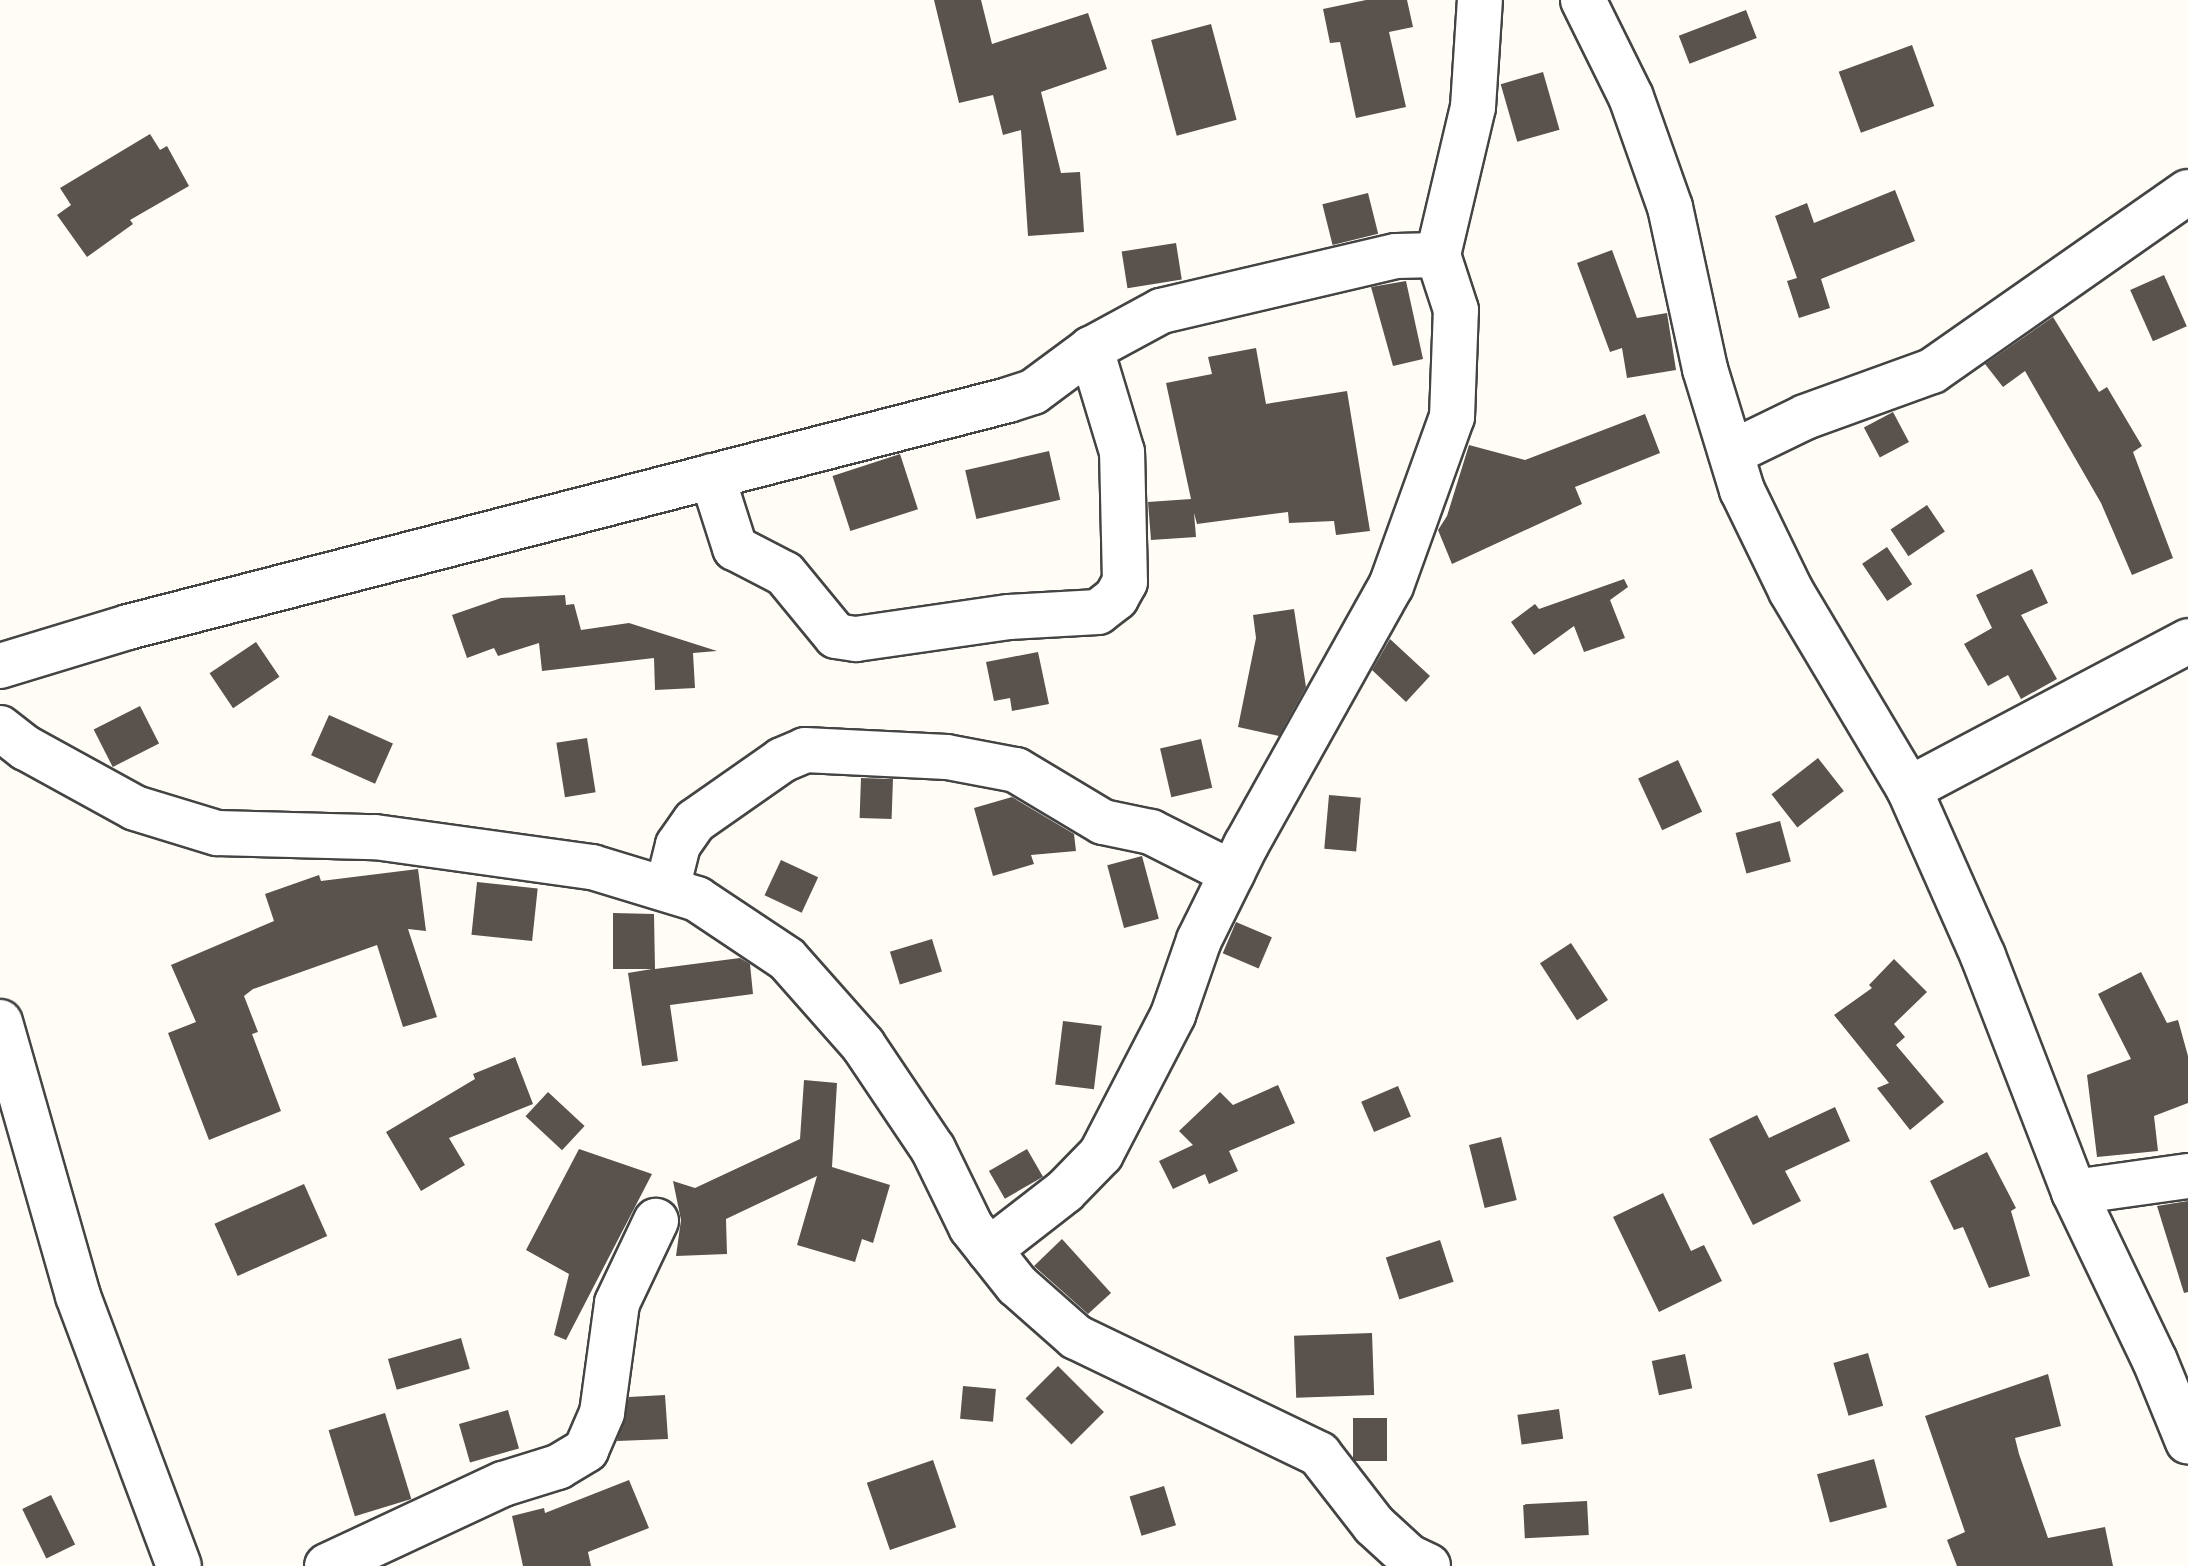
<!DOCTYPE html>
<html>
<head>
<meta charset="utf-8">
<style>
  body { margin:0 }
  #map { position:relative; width:2188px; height:1566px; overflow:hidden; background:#fffdf5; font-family:"Zilla Slab",serif }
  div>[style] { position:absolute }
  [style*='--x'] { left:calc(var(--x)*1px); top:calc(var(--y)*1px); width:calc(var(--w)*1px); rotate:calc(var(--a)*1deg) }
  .building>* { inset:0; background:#5a524d; transform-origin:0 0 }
  .roads { filter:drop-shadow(2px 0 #444) drop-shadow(-2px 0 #444) drop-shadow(0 2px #444) drop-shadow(0 -2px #444) }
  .minor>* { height:44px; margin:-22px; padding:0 22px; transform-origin:22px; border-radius:22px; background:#fff }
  span { translate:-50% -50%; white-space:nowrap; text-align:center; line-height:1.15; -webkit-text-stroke:8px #fff; paint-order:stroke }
</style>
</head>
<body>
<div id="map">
  <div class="building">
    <i style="clip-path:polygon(934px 0,981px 0,992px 44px,1088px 13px,1107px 69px,1041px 92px,1061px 173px,1080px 172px,1084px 232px,1028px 236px,1021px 130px,1003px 135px,993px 95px,959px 103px)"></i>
    <i style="clip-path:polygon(1366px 0,1407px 0,1413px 27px,1389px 32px,1406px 107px,1356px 118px,1340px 42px,1330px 43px,1323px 9px)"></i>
    <i style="left:1746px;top:10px;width:30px;height:72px;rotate:69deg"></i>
    <i style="left:1211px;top:24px;width:99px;height:62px;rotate:75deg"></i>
    <i style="left:1912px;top:45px;width:65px;height:78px;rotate:70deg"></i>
    <i style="left:1543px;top:72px;width:60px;height:44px;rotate:74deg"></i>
    <i style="clip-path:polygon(150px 134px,160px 150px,167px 146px,189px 186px,130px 220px,133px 224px,87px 257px,57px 215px,71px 205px,60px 188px)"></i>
    <i style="clip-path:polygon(1895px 190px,1915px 241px,1821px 279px,1830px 308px,1799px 318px,1787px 281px,1797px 278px,1775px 216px,1807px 203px,1814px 223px)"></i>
    <i style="left:1368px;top:193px;width:42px;height:47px;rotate:76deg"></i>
    <i style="left:1176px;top:243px;width:37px;height:55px;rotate:81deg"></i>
    <i style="clip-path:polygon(1612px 250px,1637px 318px,1667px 313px,1676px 370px,1627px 378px,1622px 348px,1610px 352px,1577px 263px)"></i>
    <i style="left:2164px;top:275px;width:56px;height:37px;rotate:66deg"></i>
    <i style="clip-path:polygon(1406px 281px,1423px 359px,1393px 366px,1371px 287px)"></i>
    <i style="clip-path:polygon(2053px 317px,2099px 392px,2107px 387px,2142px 446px,2133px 452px,2173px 558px,2132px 575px,2101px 503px,2025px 371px,2003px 387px,1985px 364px)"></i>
    <i style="clip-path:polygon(1256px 348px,1266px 404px,1347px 391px,1370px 531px,1336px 535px,1334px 521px,1289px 523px,1288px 512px,1197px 524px,1194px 513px,1196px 537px,1151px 540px,1148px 502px,1191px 499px,1166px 383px,1212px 374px,1208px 357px)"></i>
    <i style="left:1893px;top:412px;width:34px;height:33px;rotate:62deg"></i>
    <i style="clip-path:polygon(1645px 414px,1660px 453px,1575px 487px,1582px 504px,1452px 564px,1438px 530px,1447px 516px,1469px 445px,1525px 460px)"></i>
    <i style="left:1049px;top:451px;width:50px;height:86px;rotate:77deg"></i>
    <i style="left:900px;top:454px;width:58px;height:71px;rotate:72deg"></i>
    <i style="left:1927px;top:505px;width:32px;height:44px;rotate:56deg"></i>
    <i style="left:1887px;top:547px;width:45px;height:30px;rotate:56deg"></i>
    <i style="clip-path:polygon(2032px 569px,2048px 603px,2021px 615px,2057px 679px,2021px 699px,2008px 675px,1988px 686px,1964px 644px,1992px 628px,1976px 595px)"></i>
    <i style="clip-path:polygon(1624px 579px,1628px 587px,1610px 600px,1625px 638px,1584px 652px,1574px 626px,1534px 655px,1511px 622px,1535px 604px,1539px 609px)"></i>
    <i style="clip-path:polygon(565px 595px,566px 605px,574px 604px,581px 630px,629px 623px,717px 651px,693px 653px,695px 688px,655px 690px,654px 658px,542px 671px,539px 643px,498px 656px,494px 648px,467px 658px,452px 615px,501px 598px)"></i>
    <i style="clip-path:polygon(1294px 609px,1306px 687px,1279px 736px,1238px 727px,1256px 638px,1253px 615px)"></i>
    <i style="clip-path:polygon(1390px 639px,1430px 676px,1406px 702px,1372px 670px)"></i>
    <i style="left:256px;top:642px;width:42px;height:56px;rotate:56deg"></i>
    <i style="clip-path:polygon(1038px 652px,1049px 704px,1012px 711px,1010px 698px,994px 701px,986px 662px)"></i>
    <i style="left:140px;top:706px;width:42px;height:52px;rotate:63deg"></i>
    <i style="left:329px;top:715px;width:70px;height:44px;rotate:24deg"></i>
    <i style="left:587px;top:738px;width:55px;height:31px;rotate:81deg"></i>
    <i style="left:1201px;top:739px;width:50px;height:42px;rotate:77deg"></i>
    <i style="left:1818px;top:758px;width:42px;height:59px;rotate:52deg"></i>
    <i style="left:1678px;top:760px;width:57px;height:44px;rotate:65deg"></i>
    <i style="left:861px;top:778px;width:32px;height:40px;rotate:2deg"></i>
    <i style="left:1329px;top:795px;width:32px;height:54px;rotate:5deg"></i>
    <i style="clip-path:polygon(1012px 797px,1074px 834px,1076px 851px,1031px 855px,1034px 864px,993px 876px,974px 808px)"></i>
    <i style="left:1780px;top:821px;width:42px;height:46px;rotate:75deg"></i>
    <i style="left:1142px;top:856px;width:65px;height:36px;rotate:75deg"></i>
    <i style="left:781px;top:860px;width:41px;height:39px;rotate:25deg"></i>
    <i style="clip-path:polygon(418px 869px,426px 931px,408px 929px,437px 1017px,403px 1027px,377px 945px,253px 989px,244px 996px,258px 1032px,252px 1034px,281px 1111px,209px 1140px,168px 1033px,196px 1022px,171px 965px,274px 921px,265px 894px,319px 875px,321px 881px)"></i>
    <i style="left:477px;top:882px;width:61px;height:53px;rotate:6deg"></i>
    <i style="clip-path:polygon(613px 913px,654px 914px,655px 969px,740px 958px,750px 964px,753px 994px,670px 1005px,678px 1061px,642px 1066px,628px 973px,652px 969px,613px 969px)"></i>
    <i style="left:1236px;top:922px;width:39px;height:34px;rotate:23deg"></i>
    <i style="left:932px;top:939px;width:34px;height:44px;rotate:73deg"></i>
    <i style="left:1571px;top:943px;width:68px;height:37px;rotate:57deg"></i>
    <i style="clip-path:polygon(1894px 959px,1927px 992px,1894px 1024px,1905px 1037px,1896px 1045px,1944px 1102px,1910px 1130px,1877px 1088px,1889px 1083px,1834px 1015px,1872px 988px,1869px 985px)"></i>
    <i style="clip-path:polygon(2141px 972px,2167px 1023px,2178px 1020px,2188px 1056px,2188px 1103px,2154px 1116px,2158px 1151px,2097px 1157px,2087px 1075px,2131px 1059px,2098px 994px)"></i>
    <i style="left:1063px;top:1021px;width:39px;height:64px;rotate:7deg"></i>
    <i style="clip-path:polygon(515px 1057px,533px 1104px,449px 1138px,465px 1165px,421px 1191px,386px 1132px,475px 1079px,473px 1074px)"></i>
    <i style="clip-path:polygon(804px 1080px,837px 1083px,832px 1167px,890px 1185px,873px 1243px,862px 1239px,855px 1262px,797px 1245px,817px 1176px,726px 1219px,727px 1254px,676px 1256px,681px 1220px,673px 1181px,695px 1188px,800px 1139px)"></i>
    <i style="clip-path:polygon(1278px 1085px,1295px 1123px,1229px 1151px,1238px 1171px,1209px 1184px,1205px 1174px,1173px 1189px,1159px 1161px,1193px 1145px,1179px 1131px,1220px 1092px,1233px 1105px)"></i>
    <i style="left:1398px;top:1086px;width:33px;height:40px;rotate:67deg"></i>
    <i style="left:548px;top:1092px;width:50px;height:33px;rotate:43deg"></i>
    <i style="clip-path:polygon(1835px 1107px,1850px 1141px,1785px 1171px,1801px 1201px,1753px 1225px,1709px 1139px,1757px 1115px,1769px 1138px)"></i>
    <i style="left:1501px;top:1137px;width:65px;height:33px;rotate:76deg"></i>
    <i style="clip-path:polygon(579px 1149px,652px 1174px,566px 1340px,554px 1335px,569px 1274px,526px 1250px)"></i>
    <i style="left:1027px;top:1149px;width:32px;height:44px;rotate:60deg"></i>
    <i style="clip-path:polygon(1987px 1152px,2016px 1208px,2011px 1211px,2030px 1276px,1989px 1288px,1963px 1227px,1954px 1230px,1930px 1181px)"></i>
    <i style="left:304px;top:1184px;width:57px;height:98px;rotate:66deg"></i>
    <i style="clip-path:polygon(1663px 1193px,1691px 1251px,1704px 1245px,1722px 1281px,1659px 1312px,1613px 1217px)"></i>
    <i style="clip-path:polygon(2188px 1201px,2188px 1292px,2184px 1293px,2157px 1206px)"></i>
    <i style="clip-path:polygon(1062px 1239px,1111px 1293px,1088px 1314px,1034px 1266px)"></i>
    <i style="left:1440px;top:1240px;width:44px;height:57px;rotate:72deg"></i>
    <i style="left:1372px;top:1333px;width:62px;height:78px;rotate:88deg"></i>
    <i style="left:461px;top:1338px;width:32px;height:76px;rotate:74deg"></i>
    <i style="left:1868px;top:1353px;width:55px;height:36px;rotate:74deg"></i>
    <i style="left:1685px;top:1354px;width:35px;height:34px;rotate:78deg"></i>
    <i style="left:1058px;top:1366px;width:65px;height:46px;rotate:45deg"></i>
    <i style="clip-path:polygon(2048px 1374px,2061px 1426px,2015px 1438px,2019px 1454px,2048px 1538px,2105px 1527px,2113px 1566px,1957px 1566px,1947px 1540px,1965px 1532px,1925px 1416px)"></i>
    <i style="left:963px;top:1386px;width:33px;height:33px;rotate:5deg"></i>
    <i style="clip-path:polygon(665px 1395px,668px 1439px,617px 1441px,629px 1397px)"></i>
    <i style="left:1559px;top:1409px;width:30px;height:42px;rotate:82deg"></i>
    <i style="left:508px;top:1410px;width:40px;height:51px;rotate:74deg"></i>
    <i style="left:385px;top:1413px;width:90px;height:59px;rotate:73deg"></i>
    <i style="left:1353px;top:1418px;width:34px;height:43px"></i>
    <i style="left:1874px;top:1459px;width:50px;height:59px;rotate:75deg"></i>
    <i style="left:933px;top:1460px;width:71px;height:70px;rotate:71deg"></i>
    <i style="clip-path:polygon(629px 1480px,649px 1528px,588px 1552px,591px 1566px,523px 1566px,512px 1516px,544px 1508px,545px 1513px)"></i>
    <i style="left:1164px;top:1486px;width:41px;height:36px;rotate:73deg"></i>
    <i style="left:51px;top:1495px;width:55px;height:32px;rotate:64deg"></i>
    <i style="left:1587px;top:1501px;width:34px;height:64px;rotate:87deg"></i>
  </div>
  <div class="roads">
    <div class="minor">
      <i style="--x:1583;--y:0;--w:108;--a:63.7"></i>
      <i style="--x:1631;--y:97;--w:117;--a:70.5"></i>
      <i style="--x:1670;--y:207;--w:166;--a:77.8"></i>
      <i style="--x:1705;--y:369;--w:127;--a:73"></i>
      <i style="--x:1742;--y:490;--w:112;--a:64.1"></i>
      <i style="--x:1791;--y:591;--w:230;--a:59.2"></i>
      <i style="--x:1909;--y:789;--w:183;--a:66.1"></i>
      <i style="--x:1983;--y:956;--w:253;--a:68.9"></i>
      <i style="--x:2074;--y:1192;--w:187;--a:64.4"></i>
      <i style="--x:2155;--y:1361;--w:87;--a:67.8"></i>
      <i style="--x:1731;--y:453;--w:82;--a:-25.9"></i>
      <i style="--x:1805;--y:417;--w:135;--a:-19.9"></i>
      <i style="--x:1932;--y:371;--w:312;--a:-35"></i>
      <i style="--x:712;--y:476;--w:76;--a:72.3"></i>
      <i style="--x:735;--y:548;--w:56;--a:27.5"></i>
      <i style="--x:785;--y:574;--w:80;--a:50.6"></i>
      <i style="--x:836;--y:636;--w:20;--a:9"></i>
      <i style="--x:856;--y:639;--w:155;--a:-8.2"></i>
      <i style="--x:1009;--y:617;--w:89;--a:-3.2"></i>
      <i style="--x:1098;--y:612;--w:23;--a:-38"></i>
      <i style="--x:1116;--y:598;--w:18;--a:-61"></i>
      <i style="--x:1125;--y:582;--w:130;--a:-91.3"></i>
      <i style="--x:1122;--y:452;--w:108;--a:-106.8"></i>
      <i style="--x:0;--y:666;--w:134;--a:-16.9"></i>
      <i style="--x:128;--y:627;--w:909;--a:-14.46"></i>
      <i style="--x:1008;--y:400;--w:26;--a:-18"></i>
      <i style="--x:1033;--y:392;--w:72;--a:-36.6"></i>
      <i style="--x:1091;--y:349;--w:80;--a:-28.5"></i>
      <i style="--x:1161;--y:311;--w:241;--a:-13.2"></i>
      <i style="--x:1396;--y:256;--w:42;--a:-1.4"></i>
      <i style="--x:0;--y:728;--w:33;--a:38"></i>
      <i style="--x:26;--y:748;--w:124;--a:28.8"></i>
      <i style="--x:135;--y:808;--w:86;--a:17"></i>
      <i style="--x:217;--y:833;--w:158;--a:1.5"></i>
      <i style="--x:375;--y:837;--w:219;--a:7.9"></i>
      <i style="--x:592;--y:867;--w:110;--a:16.9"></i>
      <i style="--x:697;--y:899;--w:108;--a:33.7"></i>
      <i style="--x:787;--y:959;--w:115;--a:48.5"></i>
      <i style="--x:863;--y:1045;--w:125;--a:56.1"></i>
      <i style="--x:933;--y:1149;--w:87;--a:64"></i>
      <i style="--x:971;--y:1227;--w:74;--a:51.6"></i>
      <i style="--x:1017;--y:1285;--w:79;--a:41.4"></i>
      <i style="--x:1076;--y:1337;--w:270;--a:25.7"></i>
      <i style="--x:1319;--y:1454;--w:90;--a:52.2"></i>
      <i style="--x:1374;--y:1525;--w:47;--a:42.4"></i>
      <i style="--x:1409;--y:1557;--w:21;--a:25"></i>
      <i style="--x:1909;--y:789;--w:316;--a:-27.9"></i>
      <i style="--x:667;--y:889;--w:45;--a:-76"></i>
      <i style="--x:678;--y:845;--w:29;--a:-55"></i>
      <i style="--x:695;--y:821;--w:106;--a:-35"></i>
      <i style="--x:782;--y:760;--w:25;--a:-23"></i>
      <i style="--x:805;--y:750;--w:142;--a:2.8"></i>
      <i style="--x:947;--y:757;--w:70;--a:10.7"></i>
      <i style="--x:1016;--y:770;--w:101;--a:30.9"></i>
      <i style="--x:1103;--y:822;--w:49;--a:11.8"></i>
      <i style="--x:1151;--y:832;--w:91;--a:26.8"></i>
      <i style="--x:0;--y:1022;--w:285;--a:74.1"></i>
      <i style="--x:78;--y:1296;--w:288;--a:69.5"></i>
      <i style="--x:2074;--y:1192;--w:115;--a:-8"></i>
      <i style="--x:989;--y:1250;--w:96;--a:-37.8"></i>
      <i style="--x:1065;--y:1191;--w:52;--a:-45.8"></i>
      <i style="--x:1101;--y:1154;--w:157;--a:-62.6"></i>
      <i style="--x:1173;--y:1015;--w:79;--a:-70.9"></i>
      <i style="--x:1199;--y:940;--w:106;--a:-63.7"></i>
      <i style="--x:1246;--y:845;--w:297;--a:-60.8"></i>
      <i style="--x:1391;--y:586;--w:180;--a:-70.2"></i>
      <i style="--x:1452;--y:417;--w:107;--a:-87.9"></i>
      <i style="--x:1456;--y:310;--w:58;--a:-108.1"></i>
      <i style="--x:1438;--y:255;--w:152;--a:-76.7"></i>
      <i style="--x:1473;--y:107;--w:107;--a:-86.3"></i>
      <i style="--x:327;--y:1566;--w:194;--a:-25"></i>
      <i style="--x:503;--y:1484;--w:58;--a:-17.2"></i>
      <i style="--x:558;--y:1467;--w:33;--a:-31"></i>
      <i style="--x:586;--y:1450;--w:40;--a:-66.6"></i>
      <i style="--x:602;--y:1413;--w:111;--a:-82.2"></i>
      <i style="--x:617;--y:1303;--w:91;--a:-64.6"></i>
    </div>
  </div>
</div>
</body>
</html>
